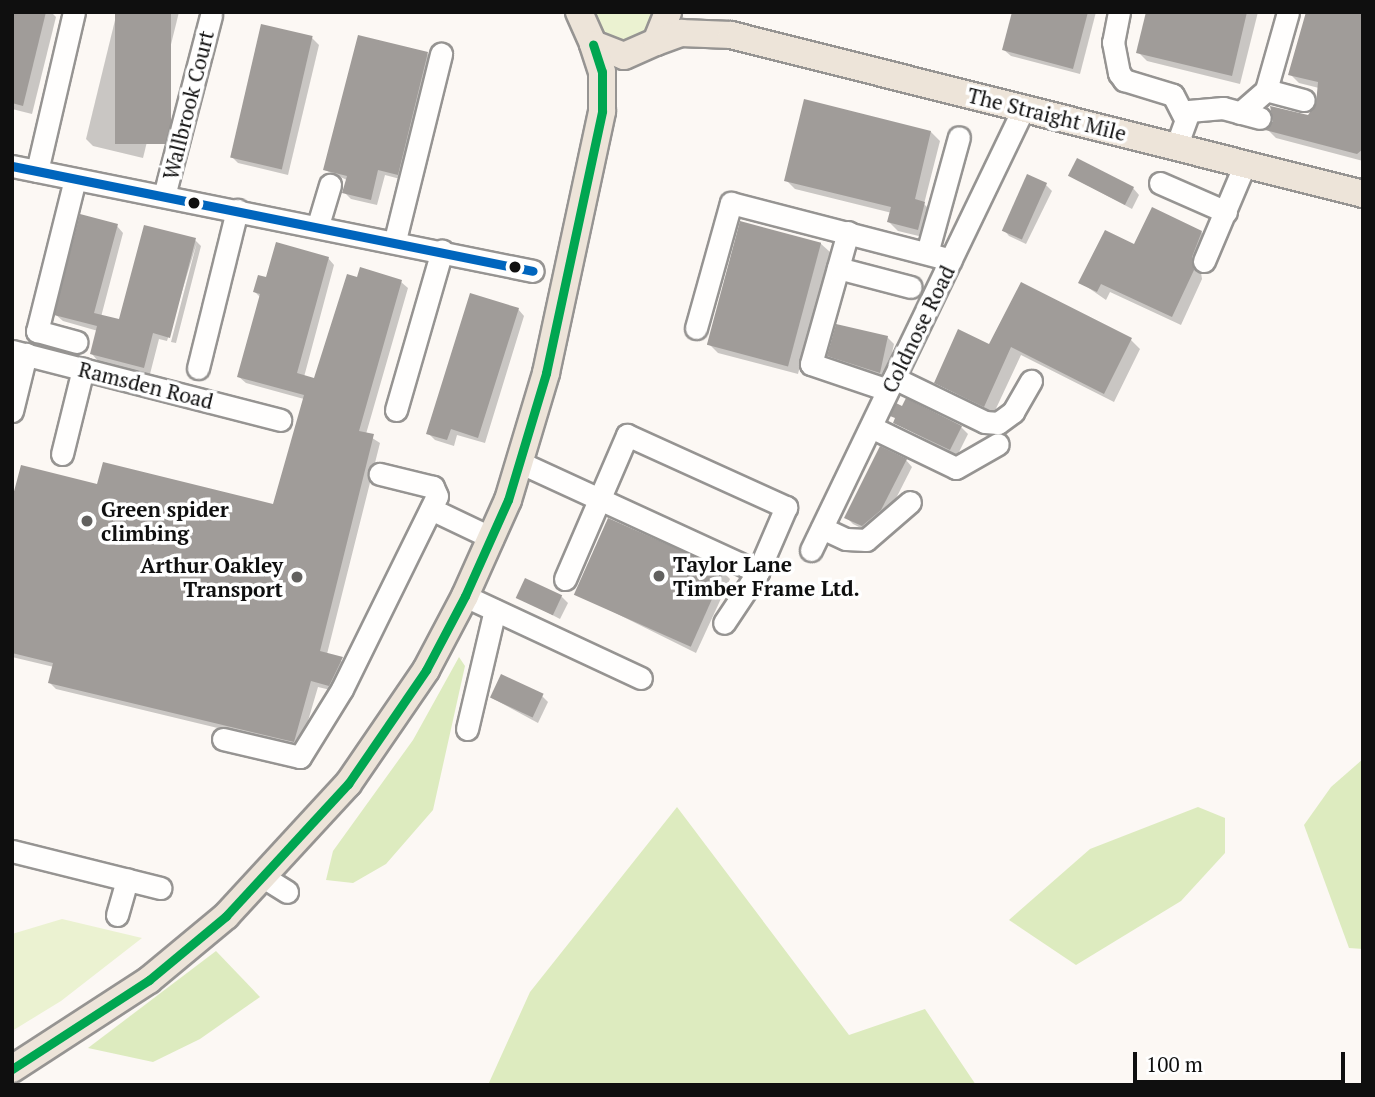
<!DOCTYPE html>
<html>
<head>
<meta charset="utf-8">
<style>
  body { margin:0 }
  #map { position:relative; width:1375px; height:1097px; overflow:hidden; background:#fcf8f4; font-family:"PT Serif",serif }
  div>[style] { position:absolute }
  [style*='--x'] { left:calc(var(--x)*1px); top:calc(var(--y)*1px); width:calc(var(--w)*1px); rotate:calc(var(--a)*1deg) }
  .green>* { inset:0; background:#ebf2d1 }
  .forest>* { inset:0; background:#ddebbf }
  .shadow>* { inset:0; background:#0003 }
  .building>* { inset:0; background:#a09c99; transform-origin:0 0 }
  .roads { filter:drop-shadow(2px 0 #969492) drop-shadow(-2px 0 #969492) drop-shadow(0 2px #969492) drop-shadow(0 -2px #969492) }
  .minor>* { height:21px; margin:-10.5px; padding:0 10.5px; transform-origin:10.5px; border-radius:10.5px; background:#fffefd }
  .major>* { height:26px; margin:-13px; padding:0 13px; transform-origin:13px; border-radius:13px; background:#ede4d9 }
  .bus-1>* { height:9px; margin:-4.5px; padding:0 4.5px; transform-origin:4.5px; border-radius:4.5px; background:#0065bd }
  .bus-2>* { height:9px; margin:-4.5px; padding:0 4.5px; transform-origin:4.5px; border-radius:4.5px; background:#00a651 }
  .dots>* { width:19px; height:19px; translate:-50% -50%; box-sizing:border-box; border:4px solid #fff; border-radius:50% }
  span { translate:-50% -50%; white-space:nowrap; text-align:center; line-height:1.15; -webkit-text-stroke:7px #fff; paint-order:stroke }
  .street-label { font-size:21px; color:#0f0f0f }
  .poi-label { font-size:21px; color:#0f0f0f; font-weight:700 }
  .left { translate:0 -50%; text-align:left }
  .right { translate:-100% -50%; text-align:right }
  .frame { position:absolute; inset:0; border:14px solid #0f0f0f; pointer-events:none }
  .scale { position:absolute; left:1133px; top:1052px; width:212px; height:32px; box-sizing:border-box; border:4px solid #0f0f0f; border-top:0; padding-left:9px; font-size:21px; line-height:24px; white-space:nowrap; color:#0f0f0f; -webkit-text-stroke:5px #fff; paint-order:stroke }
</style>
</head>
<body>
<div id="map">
  <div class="green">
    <i style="clip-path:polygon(590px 12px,657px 12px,648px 34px,624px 44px,601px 35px)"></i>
    <i style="clip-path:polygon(62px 919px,142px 938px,61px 1001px,12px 1031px,12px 934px)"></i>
  </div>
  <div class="forest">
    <i style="clip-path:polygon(459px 657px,465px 666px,433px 810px,386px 864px,353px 883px,326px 880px,333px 851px,413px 740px)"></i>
    <i style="clip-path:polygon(1363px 759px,1363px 949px,1349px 948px,1304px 825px,1331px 787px)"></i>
    <i style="clip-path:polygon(677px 807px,849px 1035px,925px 1009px,976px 1085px,488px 1085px,530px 992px)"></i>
    <i style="clip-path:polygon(1198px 807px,1225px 818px,1225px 853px,1181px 901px,1076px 965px,1009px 920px,1090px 849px)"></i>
    <i style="clip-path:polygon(216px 951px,260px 997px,200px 1039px,153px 1062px,88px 1048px)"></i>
  </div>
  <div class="shadow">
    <i style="clip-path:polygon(12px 12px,51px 12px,56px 17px,32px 114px,12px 109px)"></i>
    <i style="clip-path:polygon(117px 12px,179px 12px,143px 158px,93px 146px,86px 139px)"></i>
    <i style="clip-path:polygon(1014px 12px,1096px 12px,1080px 74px,1011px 56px,1004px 50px)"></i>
    <i style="clip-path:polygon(1148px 12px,1258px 12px,1240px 84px,1147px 61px,1138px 52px)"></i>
    <i style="clip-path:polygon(1363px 12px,1363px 161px,1276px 138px,1268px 130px,1309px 117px,1318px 105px,1319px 88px,1299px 83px,1290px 74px)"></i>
    <i style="clip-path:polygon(312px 38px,319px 45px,288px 175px,238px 163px,231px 156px)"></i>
    <i style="clip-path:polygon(427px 54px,434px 60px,404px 180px,385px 175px,377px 205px,351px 199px,344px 192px,347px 180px,325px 170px)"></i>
    <i style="clip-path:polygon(931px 132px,940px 141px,924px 204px,933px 213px,927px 238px,898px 231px,889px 222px,892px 213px,795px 189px,786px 180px)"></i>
    <i style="clip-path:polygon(1070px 176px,1133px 188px,1139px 195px,1132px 209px)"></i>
    <i style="clip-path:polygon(1046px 185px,1052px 191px,1026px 244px,1009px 236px,1003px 229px)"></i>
    <i style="clip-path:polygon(81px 217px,117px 226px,123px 233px,101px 317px,121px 322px,145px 227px,195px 240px,201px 246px,176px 343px,171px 342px,197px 242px,167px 341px,159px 339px,150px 374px,98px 361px,92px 354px,98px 331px,63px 321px,56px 315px)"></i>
    <i style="clip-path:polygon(1201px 232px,1210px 241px,1200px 266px,1202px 279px,1181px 325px,1110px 292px,1106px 300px,1080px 282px,1135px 247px)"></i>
    <i style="clip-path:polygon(820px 243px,830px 252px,798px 374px,718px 353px,709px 344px)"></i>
    <i style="clip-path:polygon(328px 258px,334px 265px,304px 377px,315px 380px,401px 282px,408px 288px,366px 434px,380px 443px,327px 654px,349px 665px,335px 691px,318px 687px,300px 748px,56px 689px,50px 683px,54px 667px,12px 657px,12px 507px,98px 486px,275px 506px,304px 399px,246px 383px,239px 377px,261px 298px,255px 292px,268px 279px)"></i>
    <i style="clip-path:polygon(1021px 284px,1131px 340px,1140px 349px,1114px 402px,1021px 355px,993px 415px,936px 382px,990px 346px)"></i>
    <i style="clip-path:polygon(518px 309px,524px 316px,485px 443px,457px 435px,454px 446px,435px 440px,428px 433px)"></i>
    <i style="clip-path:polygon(887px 337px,894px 344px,886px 379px,836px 362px,829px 355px)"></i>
    <i style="clip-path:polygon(895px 423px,961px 427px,968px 434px,957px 456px)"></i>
    <i style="clip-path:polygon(906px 460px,912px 467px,887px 516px,869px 532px,853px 524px,846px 517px)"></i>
    <i style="clip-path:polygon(724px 573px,730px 579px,696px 653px,575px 593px)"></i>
    <i style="clip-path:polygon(561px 596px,568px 603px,560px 619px,519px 598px)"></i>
    <i style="clip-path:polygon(542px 696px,548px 702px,538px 723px,492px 698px)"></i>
  </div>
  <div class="building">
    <i style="clip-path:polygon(12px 12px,46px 12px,23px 106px,12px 103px)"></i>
    <i style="left:115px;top:12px;width:56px;height:132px"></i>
    <i style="clip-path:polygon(1012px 12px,1088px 12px,1073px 69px,1002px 50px)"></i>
    <i style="clip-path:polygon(1146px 12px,1247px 12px,1232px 76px,1136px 53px)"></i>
    <i style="clip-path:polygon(1306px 12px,1363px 12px,1363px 149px,1357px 154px,1265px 130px,1273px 121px,1270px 106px,1308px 115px,1316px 104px,1318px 82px,1288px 75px)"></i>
    <i style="left:261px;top:24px;width:53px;height:137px;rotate:13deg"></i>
    <i style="clip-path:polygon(358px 35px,428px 52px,398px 175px,378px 170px,371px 200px,342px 193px,347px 176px,323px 170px)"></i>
    <i style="clip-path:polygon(804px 99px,931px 131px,915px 199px,925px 202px,918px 230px,887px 222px,891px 207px,784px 181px)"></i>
    <i style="left:1077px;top:158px;width:64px;height:20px;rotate:27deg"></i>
    <i style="left:1027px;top:174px;width:22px;height:62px;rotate:24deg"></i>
    <i style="clip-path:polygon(1152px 207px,1202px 231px,1192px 257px,1194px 270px,1172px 317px,1101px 284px,1097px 292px,1078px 283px,1105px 230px,1134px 244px)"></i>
    <i style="clip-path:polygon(80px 214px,118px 224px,94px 313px,119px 319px,144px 225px,196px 238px,170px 338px,153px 333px,144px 368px,90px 354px,97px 326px,54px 315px)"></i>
    <i style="left:740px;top:221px;width:84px;height:128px;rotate:15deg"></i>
    <i style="clip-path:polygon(276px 242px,329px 257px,297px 373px,314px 378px,347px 274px,357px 277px,360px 267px,402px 280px,359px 431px,374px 434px,320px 651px,343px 657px,329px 686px,311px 681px,294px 742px,48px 683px,53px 663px,12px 653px,12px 499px,21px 465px,97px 484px,103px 462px,273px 504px,304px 395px,237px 377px,260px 294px,253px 292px,258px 275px,266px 277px)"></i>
    <i style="clip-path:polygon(1021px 282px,1132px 338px,1104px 394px,1011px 347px,984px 407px,934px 383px,958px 329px,989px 344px)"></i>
    <i style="clip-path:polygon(470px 293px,519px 308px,478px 438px,451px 429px,447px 440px,426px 434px)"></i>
    <i style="clip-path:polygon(836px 324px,888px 336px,880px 373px,827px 356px)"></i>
    <i style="clip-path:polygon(906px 398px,962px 426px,950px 450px,893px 423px,895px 418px,890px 416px,896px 403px,902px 406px)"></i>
    <i style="clip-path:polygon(880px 446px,907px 459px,881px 510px,862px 526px,844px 518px)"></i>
    <i style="left:608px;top:518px;width:128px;height:84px;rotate:24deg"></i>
    <i style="left:525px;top:578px;width:41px;height:22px;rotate:25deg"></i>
    <i style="left:501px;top:674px;width:47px;height:26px;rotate:25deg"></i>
  </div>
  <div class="roads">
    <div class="minor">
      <i style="--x:1119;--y:12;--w:31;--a:101"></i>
      <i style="--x:1113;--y:42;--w:32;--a:79"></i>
      <i style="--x:1119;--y:73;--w:9;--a:54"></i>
      <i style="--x:1124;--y:80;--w:51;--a:17"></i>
      <i style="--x:1173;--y:95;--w:25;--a:63"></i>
      <i style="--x:1266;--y:90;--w:81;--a:-74.2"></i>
      <i style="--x:1240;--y:113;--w:35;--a:-41"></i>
      <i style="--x:1266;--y:90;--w:39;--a:15"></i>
      <i style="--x:1176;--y:147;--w:38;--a:-70"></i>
      <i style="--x:1189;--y:111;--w:34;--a:-5"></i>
      <i style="--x:1223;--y:108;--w:38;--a:15"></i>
      <i style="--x:12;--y:166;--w:531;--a:11.39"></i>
      <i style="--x:37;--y:171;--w:163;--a:-76.9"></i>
      <i style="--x:75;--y:179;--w:157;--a:104"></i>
      <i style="--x:37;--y:331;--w:41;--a:15.4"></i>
      <i style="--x:1160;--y:183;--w:72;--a:23.7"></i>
      <i style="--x:164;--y:196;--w:187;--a:-75.4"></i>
      <i style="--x:318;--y:225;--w:42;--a:-73.3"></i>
      <i style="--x:848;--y:232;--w:137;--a:105.7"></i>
      <i style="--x:811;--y:364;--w:81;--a:18.7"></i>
      <i style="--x:395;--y:240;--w:192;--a:-76.1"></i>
      <i style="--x:927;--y:253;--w:120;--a:-74.6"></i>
      <i style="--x:1204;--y:261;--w:105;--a:-67.1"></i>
      <i style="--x:838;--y:268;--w:75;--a:14.6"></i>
      <i style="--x:696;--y:328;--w:130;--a:-74.4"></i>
      <i style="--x:731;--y:203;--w:227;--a:14.5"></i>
      <i style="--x:12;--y:351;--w:277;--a:14.4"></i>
      <i style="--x:198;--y:368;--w:163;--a:-76.1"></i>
      <i style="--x:894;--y:378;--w:101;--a:25.8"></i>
      <i style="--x:985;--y:422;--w:13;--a:4"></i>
      <i style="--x:998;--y:423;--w:19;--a:-36"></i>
      <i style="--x:1013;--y:412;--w:36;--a:-60"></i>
      <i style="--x:396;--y:410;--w:166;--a:-73.9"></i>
      <i style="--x:12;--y:411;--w:59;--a:-76.2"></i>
      <i style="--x:871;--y:427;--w:94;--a:25.8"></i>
      <i style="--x:956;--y:468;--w:48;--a:-29.7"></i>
      <i style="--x:62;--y:454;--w:88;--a:-76.1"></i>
      <i style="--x:521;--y:463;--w:261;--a:24.7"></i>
      <i style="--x:431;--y:509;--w:68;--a:25.4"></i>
      <i style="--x:822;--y:528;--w:26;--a:25"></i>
      <i style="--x:846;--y:539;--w:20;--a:3"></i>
      <i style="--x:866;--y:540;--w:58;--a:-40.8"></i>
      <i style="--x:811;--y:550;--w:489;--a:-64.3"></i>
      <i style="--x:565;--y:579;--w:157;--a:-66.7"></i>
      <i style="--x:627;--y:435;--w:175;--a:24.4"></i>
      <i style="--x:786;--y:507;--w:71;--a:113.3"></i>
      <i style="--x:758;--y:572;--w:61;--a:123.7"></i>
      <i style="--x:465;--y:596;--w:194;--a:25"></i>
      <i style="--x:467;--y:729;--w:122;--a:-76.8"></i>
      <i style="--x:223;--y:739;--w:79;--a:13.2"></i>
      <i style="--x:300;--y:757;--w:80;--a:-58.3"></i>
      <i style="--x:342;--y:689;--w:215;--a:-63.8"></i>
      <i style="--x:437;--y:496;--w:10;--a:-114"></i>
      <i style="--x:433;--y:487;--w:55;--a:-166.2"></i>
      <i style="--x:12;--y:851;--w:153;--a:14"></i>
      <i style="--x:265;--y:878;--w:26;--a:32"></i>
      <i style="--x:117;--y:915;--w:37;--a:-74"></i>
    </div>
    <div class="major">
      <i style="--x:579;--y:12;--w:35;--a:66"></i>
      <i style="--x:593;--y:44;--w:33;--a:21"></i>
      <i style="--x:624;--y:56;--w:35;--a:-24"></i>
      <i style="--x:656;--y:42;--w:32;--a:-68"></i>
      <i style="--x:656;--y:42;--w:27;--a:-20"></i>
      <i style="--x:681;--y:33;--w:50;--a:2.3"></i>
      <i style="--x:731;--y:35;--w:652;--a:14.12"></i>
      <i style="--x:12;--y:1069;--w:163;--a:-33"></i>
      <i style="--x:149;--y:980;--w:100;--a:-39.7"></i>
      <i style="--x:226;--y:916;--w:180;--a:-47.3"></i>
      <i style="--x:348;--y:784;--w:138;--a:-55.6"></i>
      <i style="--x:426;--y:670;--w:84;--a:-62.2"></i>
      <i style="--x:465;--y:596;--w:105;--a:-65.9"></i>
      <i style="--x:508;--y:500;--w:133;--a:-73.3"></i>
      <i style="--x:546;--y:373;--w:268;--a:-77.9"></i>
      <i style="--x:602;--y:111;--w:39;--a:-90"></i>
      <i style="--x:602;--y:72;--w:29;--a:-108"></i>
    </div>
  </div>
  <div class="bus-1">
    <i style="--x:12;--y:166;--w:531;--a:11.39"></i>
  </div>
  <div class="bus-2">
    <i style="--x:12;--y:1069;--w:163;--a:-33"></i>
    <i style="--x:149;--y:980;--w:100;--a:-39.7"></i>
    <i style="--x:226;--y:916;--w:180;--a:-47.3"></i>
    <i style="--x:348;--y:784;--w:138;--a:-55.6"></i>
    <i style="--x:426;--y:670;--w:84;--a:-62.2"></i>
    <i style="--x:465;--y:596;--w:105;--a:-65.9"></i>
    <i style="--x:508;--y:500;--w:133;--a:-73.3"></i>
    <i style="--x:546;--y:373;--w:268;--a:-77.9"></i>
    <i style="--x:602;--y:111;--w:39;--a:-90"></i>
    <i style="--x:602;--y:72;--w:29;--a:-108"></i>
  </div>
  <div class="dots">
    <i style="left:194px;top:203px;background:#0f0f0f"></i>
    <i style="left:515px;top:267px;background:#0f0f0f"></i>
    <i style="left:87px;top:521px;background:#62615f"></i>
    <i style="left:659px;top:576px;background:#62615f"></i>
    <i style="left:297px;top:577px;background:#62615f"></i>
  </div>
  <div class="street-label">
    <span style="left:188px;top:105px;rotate:-76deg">Wallbrook Court</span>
    <span style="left:1047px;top:114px;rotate:14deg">The Straight Mile</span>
    <span style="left:918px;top:329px;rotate:-64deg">Coldnose Road</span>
    <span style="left:146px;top:385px;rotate:14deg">Ramsden Road</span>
  </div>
  <div class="poi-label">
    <span class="left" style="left:101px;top:521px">Green spider<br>climbing</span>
    <span class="left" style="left:673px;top:576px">Taylor Lane<br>Timber Frame Ltd.</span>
    <span class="right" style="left:283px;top:577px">Arthur Oakley<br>Transport</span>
  </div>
  <div class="frame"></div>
  <div class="scale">100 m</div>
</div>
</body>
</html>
